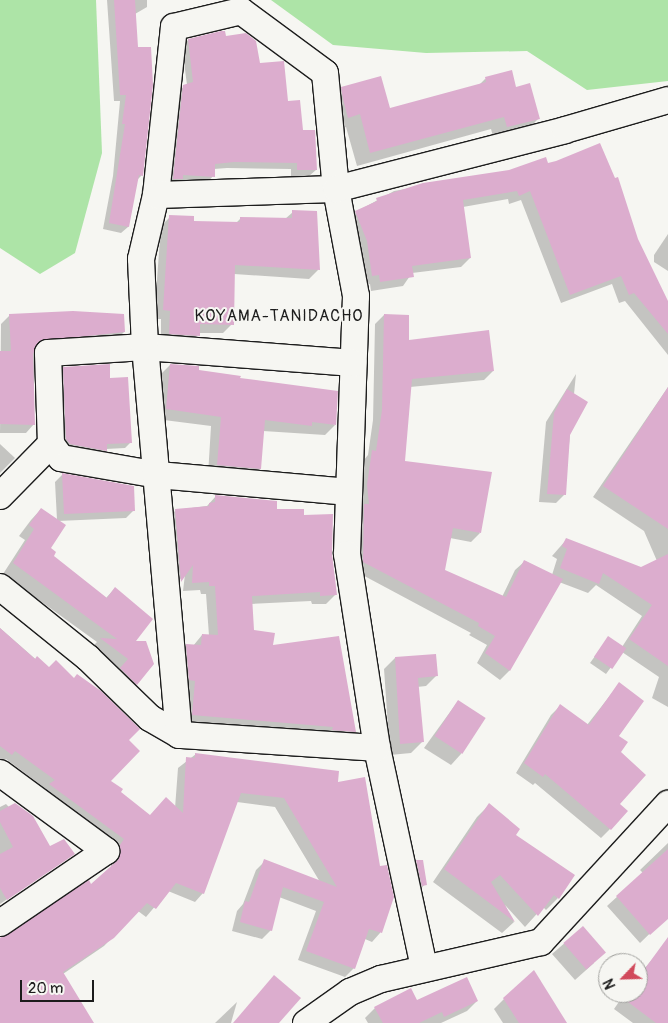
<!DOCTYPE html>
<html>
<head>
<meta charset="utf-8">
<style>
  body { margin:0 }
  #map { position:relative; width:668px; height:1023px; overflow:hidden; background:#f6f6f2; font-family:Pangolin,sans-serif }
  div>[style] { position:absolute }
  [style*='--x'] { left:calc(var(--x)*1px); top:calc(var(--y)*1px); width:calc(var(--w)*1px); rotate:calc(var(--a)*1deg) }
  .green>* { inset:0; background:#ade4a7 }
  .shadow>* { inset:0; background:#0003 }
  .building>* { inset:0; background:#dcadce; transform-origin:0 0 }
  .roads { filter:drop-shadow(1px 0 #1c1c1c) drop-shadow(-1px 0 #1c1c1c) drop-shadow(0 1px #1c1c1c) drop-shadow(0 -1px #1c1c1c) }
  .minor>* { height:26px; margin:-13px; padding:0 13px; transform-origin:13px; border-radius:13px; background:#f6f6f2 }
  span { translate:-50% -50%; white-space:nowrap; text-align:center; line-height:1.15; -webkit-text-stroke:4px #f6f6f2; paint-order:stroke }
  .neighbourhood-label { font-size:16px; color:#1c1c1c; letter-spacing:1px }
  .north { position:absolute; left:598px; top:953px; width:50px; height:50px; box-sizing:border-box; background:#f6f6f2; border:1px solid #9f9f9c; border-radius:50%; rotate:246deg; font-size:14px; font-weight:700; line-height:20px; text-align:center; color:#1c1c1c }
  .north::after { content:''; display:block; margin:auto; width:18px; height:22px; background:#d1495b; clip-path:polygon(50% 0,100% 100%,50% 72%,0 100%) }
  .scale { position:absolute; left:20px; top:980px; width:74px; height:22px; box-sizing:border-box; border:2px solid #1c1c1c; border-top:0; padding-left:6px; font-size:15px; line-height:18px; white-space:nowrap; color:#1c1c1c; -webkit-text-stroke:4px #f6f6f2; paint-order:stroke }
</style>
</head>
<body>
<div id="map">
  <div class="green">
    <i style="clip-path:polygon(0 0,96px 0,102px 153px,75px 253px,40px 274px,0 248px)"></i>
    <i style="clip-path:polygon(271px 0,668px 0,668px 81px,587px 90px,527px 51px,426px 53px,333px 45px)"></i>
  </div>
  <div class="shadow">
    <i style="clip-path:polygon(107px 0,147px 0,147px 7px,135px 14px,142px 175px,137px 180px,128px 227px,121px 233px,103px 229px,113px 176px,120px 101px,114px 101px)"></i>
    <i style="clip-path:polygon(225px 38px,259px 65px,287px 102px,316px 170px,309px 176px,291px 176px,291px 169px,227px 168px,214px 169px,213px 176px,207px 183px,169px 185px,177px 92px,187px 85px,182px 47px,188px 40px)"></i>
    <i style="clip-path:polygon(485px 79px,515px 88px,539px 118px,525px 132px,494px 140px,491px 129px,357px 166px,346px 127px,334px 131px,328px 101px,342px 88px,389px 110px,478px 86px)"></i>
    <i style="clip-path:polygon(548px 164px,632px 229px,668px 304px,668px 355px,625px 301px,619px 303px,612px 284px,561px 303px,521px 200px,509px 204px,508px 199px,463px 207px,470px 258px,461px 267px,412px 273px,403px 286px,371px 291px,370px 284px,363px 285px,347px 221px,356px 212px,394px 191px)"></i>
    <i style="clip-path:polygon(293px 212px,318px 270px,309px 279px,234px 274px,232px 324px,223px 333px,199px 333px,190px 345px,161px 342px,161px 319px,154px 319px,161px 226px,170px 217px,192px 222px,236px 223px,241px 218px,285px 219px)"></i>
    <i style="clip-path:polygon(668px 234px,668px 271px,654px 262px,654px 255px)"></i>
    <i style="clip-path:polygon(10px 315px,124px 332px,115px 341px,34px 348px,34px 424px,26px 433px,0 433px,1px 324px)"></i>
    <i style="clip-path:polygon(384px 315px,408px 341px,493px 371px,484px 380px,410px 387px,403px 462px,480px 533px,471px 542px,450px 538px,444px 571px,502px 597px,515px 570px,525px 561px,552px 575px,557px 559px,552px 556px,566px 540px,641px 568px,657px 561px,644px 531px,593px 497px,668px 387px,668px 707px,652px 698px,659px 677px,622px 652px,606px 674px,590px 663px,608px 638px,622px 647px,642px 616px,596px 585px,588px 593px,559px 582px,509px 671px,500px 680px,477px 663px,487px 645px,469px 635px,471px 633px,355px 571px,363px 461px,368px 455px,373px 420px,375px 324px)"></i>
    <i style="clip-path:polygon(170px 365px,239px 379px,335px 425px,325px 435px,263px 431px,260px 469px,250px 478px,208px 475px,211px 426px,156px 419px,160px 375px)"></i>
    <i style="clip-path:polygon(64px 368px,109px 379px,130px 443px,125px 448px,106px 449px,101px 456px,64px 449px,59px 374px)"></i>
    <i style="clip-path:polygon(576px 374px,564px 495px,556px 503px,539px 502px,546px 422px)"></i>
    <i style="clip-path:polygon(0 444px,15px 458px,0 473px)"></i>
    <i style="clip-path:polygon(62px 475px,132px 487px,134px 510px,126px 518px,58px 521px,49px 549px,52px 556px,106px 598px,115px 588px,134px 642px,136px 684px,126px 694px,90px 649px,97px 642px,3px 574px,25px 540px,19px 536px,31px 520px,41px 509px,57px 520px,55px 482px)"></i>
    <i style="clip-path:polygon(216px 496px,303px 516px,331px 554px,335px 595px,326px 604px,312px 604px,311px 601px,251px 604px,253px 632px,355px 731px,346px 740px,184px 724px,178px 654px,187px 645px,193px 646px,202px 635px,209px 636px,206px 594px,201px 594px,200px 590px,183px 591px,185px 574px,172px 588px,167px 519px,176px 510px,207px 506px)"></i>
    <i style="clip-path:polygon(0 628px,128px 740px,110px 781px,119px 793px,150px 816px,175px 808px,178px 768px,196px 754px,336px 783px,392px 897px,380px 933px,372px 942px,365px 939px,354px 968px,345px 977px,298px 960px,316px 911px,279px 897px,271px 930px,262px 939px,232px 931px,237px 911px,243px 904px,256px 870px,265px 861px,320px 882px,275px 807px,237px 802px,203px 893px,195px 902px,168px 891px,146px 917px,138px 911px,104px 946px,63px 974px,93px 1023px,0 1023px,0 946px,88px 893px,111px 867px,111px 855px,42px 793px,46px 789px,6px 759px,2px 763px,0 761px)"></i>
    <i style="clip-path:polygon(395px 658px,437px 675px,426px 686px,417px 687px,422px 742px,411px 753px,390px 755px,384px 669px)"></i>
    <i style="clip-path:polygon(619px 684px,618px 805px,610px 829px,601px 838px,535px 783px,533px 785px,516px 773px,551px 715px,560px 706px,587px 725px)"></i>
    <i style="clip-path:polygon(458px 701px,461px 754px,451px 765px,424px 748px)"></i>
    <i style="clip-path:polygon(6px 804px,49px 848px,64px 840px,73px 854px,0 904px,0 807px)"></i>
    <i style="clip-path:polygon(489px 805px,515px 835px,558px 898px,546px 910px,543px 907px,525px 927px,505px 905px,514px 922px,502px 933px,433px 882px,477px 817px)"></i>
    <i style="clip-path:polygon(668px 843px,668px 916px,640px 943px,607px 906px,643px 873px,640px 870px)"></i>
    <i style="clip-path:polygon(417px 862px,425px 884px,420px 890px,412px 867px)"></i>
    <i style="clip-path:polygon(582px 928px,594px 963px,575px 980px,552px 954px)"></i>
    <i style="clip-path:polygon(657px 954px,668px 962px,668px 1023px,633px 1023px,614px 1009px,625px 993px,638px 993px,638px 976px)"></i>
    <i style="clip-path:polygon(504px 999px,565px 1023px,503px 1023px,494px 1009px)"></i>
    <i style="clip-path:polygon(477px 1001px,467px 1011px,441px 1023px,368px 1023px,365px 1018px,375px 1008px,416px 1002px)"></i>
    <i style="clip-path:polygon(237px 1002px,231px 1023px,215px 1023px)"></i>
  </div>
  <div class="building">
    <i style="clip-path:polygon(114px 0,135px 0,138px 47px,151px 47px,153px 85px,143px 176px,139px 175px,129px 227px,109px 223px,125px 124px,122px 124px,126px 95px,120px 95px)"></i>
    <i style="clip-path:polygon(221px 31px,225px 31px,226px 36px,246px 33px,256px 41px,260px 63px,284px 61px,288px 101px,300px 100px,303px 130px,315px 130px,317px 170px,297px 170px,297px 163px,234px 162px,215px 164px,215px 177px,183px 175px,183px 179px,173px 179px,183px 85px,193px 82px,188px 39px)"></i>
    <i style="clip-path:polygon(512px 70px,516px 87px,530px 83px,540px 119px,507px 127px,504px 117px,370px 153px,360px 114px,348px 118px,343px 99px,341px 87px,381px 76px,390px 108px,486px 82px,485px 77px)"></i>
    <i style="clip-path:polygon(600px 143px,615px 178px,618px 177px,638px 239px,668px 301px,668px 334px,634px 293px,629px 295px,621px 276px,570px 295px,530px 191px,519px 196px,517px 191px,463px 200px,471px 258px,412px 266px,414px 277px,380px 282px,379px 275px,372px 276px,367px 241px,355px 211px,377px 201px,376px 198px,423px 183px,509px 170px,546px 157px,548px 163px,556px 161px)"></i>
    <i style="clip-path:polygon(292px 210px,317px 211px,320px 270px,235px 265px,234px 325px,200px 324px,200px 336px,169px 334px,170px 311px,163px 310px,169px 215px,194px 216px,194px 221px,240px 222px,240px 217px,292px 218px)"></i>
    <i style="clip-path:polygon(73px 311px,124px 314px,125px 332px,39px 341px,33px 354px,35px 425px,0 424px,0 351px,11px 351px,9px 314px)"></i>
    <i style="clip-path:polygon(384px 314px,409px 315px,409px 340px,489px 330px,494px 371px,412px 379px,405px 461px,492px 472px,481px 533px,453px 528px,445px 570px,506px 597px,524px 560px,563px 579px,510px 671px,485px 653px,495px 636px,478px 626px,479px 623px,363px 562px,364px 504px,369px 504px,367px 485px,372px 450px,376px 451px,382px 410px)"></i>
    <i style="clip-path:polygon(110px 364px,110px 378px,128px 377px,132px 443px,107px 444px,107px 451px,70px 444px,66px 439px,63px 367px)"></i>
    <i style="clip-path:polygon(170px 364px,199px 366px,199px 370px,241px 376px,240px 378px,338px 391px,336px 425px,312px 422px,312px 426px,265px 420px,261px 469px,217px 465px,221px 417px,166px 409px)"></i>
    <i style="clip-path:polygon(668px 387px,668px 529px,603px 486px)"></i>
    <i style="clip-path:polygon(567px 389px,588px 402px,570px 435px,566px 495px,547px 494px,554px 413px)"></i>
    <i style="clip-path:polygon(62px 473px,134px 486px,135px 511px,64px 514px)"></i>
    <i style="clip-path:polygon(215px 495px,277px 501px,277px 509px,304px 509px,304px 515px,333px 514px,332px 554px,337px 595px,320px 596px,320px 592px,252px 596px,254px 630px,275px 633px,273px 645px,339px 636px,356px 732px,332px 730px,333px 727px,192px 715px,195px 681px,189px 680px,186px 644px,201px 645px,202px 634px,218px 635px,215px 586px,209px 586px,209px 582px,192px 583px,193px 565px,181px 582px,175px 509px,209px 506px,209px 503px,215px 502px)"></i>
    <i style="clip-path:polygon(41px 508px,66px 525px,51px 548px,56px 552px,54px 556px,107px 598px,115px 587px,153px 619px,136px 641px,146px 641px,154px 664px,137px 685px,120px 668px,128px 659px,100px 638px,117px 639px,13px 563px,34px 529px,29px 525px)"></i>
    <i style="clip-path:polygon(566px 538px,641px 567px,668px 554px,668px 666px,629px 639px,652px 605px,603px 573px,599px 584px,560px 568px,567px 549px,562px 546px)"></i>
    <i style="clip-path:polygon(0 628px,35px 659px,37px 656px,49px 667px,56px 660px,74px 678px,77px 674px,101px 691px,140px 729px,129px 740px,140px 751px,111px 781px,123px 789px,121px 792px,150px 815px,166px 797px,183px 813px,186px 757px,195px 758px,195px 753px,339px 771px,338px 782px,365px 777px,380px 866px,387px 865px,394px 897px,382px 933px,369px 929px,355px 969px,306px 951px,324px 902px,283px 887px,272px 931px,240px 922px,245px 901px,249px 902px,264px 859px,337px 887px,284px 798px,241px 793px,204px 894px,176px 883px,156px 909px,147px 903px,114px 938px,63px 972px,94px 1023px,0 1023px,0 938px,89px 880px,91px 884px,119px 859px,120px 845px,124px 839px,49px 784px,55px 780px,15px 751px,12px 755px,0 746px)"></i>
    <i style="left:608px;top:636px;width:22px;height:25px;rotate:34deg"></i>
    <i style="clip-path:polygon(436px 654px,438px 676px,418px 678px,424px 742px,400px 744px,395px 657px)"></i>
    <i style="clip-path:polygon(619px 682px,644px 701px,619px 736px,628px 742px,621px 752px,646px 775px,620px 804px,628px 811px,611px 830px,545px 774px,543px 777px,524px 763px,560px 704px,589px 725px)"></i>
    <i style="left:458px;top:700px;width:33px;height:43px;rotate:33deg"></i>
    <i style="clip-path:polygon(15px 803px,33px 816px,50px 846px,64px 839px,75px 854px,7px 900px,0 888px,0 854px,13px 847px,0 822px,0 811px)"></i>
    <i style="clip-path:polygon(489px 803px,520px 829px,516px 835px,575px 875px,559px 899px,554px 895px,538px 916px,500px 875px,491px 882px,515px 922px,444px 869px)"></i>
    <i style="clip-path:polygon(668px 849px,668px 919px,650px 935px,616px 896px)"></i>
    <i style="clip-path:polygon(416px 860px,423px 860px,427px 885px,422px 886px)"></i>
    <i style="left:583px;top:926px;width:35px;height:26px;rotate:49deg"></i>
    <i style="clip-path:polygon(668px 937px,668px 1023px,656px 1023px,616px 993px,638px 993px,638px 978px)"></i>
    <i style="clip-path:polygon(534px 970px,567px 1023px,519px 1023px,503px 998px)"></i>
    <i style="clip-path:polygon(274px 975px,301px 998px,279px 1023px,233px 1023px)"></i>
    <i style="clip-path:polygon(467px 977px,478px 1001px,444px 1017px,442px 1012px,419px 1023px,383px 1023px,374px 1007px,411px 988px,417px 1000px)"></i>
  </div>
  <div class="roads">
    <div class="minor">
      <i style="--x:156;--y:195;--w:169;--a:-83.9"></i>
      <i style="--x:174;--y:27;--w:69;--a:-13.4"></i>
      <i style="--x:241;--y:11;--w:104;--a:36.4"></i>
      <i style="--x:325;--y:73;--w:117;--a:84.6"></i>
      <i style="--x:336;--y:189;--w:109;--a:79.4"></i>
      <i style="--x:356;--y:296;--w:258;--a:92"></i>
      <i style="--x:347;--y:554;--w:196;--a:81.2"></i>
      <i style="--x:377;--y:748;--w:224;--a:77.9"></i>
      <i style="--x:349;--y:492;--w:192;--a:-174.9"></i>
      <i style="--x:158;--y:475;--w:98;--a:-170.1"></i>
      <i style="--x:61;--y:458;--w:17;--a:-126"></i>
      <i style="--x:51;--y:444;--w:91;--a:-91.9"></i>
      <i style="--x:48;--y:353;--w:97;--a:-3.5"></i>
      <i style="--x:145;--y:347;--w:209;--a:4.4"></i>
      <i style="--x:0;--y:496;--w:73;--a:-45.6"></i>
      <i style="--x:0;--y:587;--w:113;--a:38.9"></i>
      <i style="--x:88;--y:658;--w:86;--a:44.1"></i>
      <i style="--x:150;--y:718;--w:34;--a:30"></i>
      <i style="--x:377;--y:748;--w:198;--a:-176.2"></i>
      <i style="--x:179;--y:735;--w:389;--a:-95"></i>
      <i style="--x:145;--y:347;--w:88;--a:-92.6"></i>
      <i style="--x:141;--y:259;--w:66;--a:-76.8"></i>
      <i style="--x:156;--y:195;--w:180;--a:-1.9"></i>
      <i style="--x:336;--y:189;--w:236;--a:-14.4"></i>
      <i style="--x:565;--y:130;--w:107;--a:-16.2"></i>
      <i style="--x:0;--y:773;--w:132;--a:36.3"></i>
      <i style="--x:106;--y:851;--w:128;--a:145.8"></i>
      <i style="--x:306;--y:1023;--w:54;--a:-35.2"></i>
      <i style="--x:350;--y:992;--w:34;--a:-23"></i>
      <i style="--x:381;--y:979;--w:164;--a:-13"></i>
      <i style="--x:541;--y:942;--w:188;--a:-47.4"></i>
    </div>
  </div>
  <div class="neighbourhood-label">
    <span style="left:279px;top:316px">KOYAMA-TANIDACHO</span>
  </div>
  <div class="north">N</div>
  <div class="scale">20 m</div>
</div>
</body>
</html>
